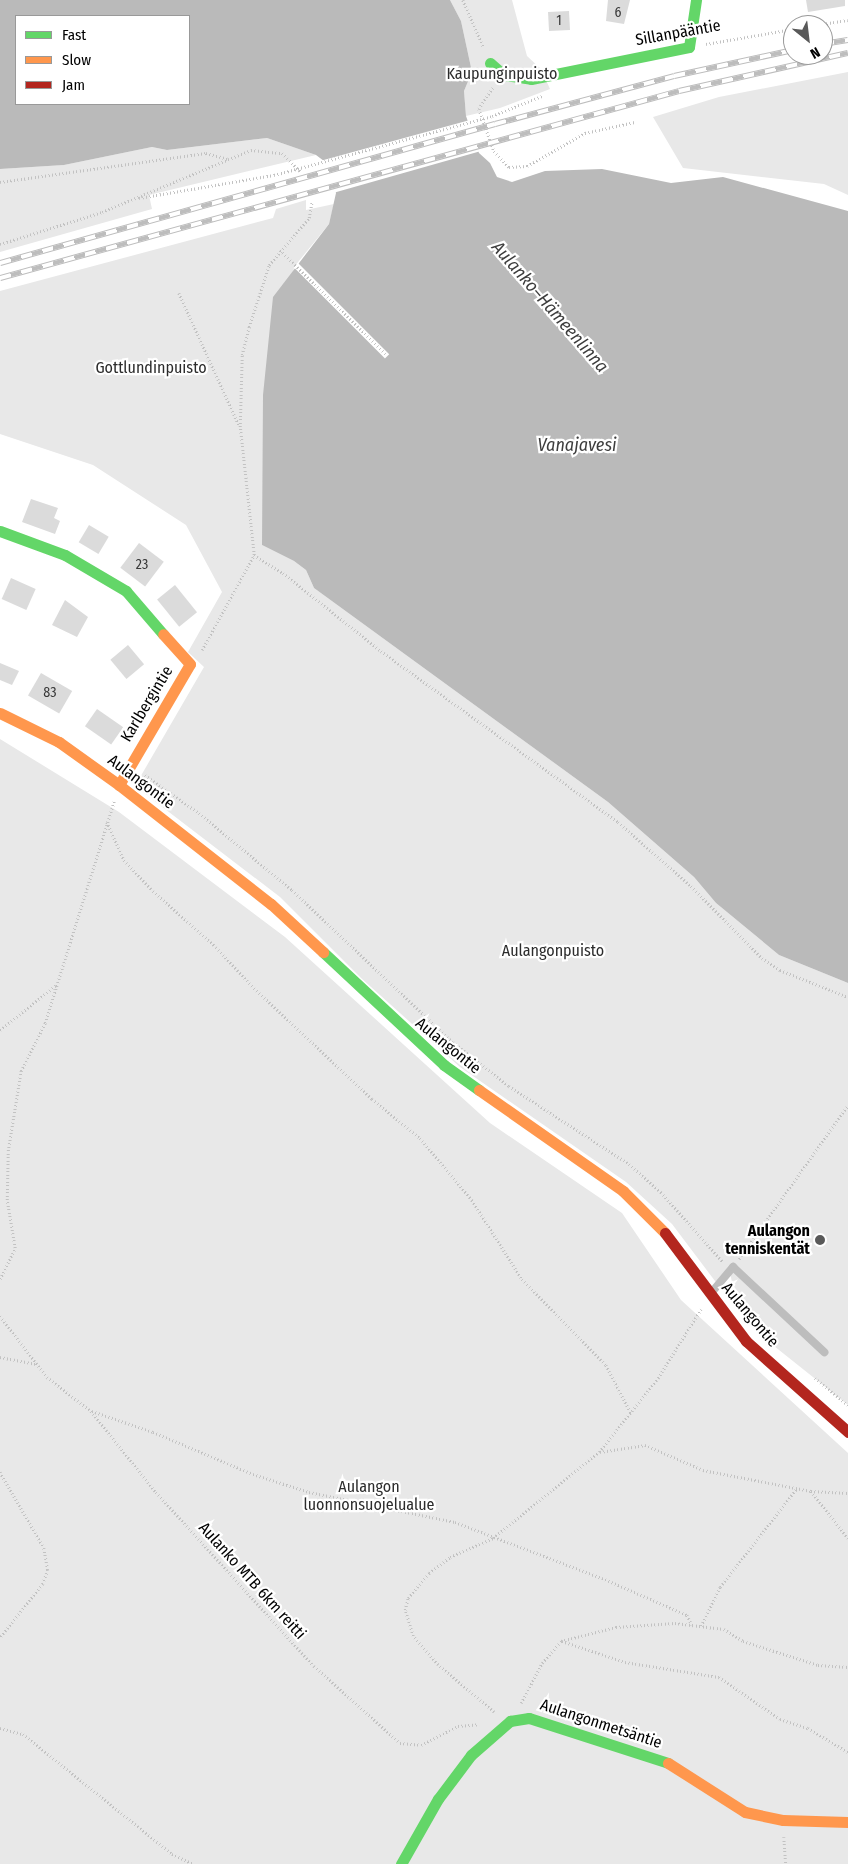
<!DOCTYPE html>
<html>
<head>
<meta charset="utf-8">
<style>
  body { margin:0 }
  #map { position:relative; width:848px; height:1864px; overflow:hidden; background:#fff; font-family:"Fira Sans Condensed",sans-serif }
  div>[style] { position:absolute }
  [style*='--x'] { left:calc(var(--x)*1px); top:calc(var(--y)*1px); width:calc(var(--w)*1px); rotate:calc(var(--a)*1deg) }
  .green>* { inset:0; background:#e8e8e8 }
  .water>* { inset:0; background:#bababa }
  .pier>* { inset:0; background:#fff; transform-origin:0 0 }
  .building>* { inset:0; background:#dbdbdb; transform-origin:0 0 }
  .path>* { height:2.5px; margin-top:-1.25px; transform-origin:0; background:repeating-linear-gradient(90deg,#c2c2c2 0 1px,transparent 0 3.5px) }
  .lane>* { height:8px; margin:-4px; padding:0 4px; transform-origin:4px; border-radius:4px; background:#bdbdbd }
  .fast>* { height:11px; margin:-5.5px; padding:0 5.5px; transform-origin:5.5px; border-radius:5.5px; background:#63d668 }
  .slow>* { height:11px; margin:-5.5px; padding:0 5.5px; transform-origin:5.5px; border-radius:5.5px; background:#ff974d }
  .jam>* { height:11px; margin:-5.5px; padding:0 5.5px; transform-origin:5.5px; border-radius:5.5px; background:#b3261e }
  .rail>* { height:5.5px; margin-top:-2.75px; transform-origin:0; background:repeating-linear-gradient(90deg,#fff 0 11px,#bdbdbd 0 22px); box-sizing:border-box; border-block:1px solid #bdbdbd }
  .path-bridge>* { height:2.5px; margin-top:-1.25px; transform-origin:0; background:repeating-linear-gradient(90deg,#c2c2c2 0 1px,transparent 0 3.5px) }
  .dots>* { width:14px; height:14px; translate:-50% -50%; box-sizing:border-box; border:2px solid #fff; border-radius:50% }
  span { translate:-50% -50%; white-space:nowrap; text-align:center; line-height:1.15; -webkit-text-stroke:4.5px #fff; paint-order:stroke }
  .number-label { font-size:14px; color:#373737 }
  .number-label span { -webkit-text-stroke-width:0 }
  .street-label { font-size:16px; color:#000 }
  .park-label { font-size:16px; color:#2c2c2c }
  .poi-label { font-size:16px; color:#000; font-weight:700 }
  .right { translate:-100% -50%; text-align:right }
  .water-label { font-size:18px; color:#3d3d3d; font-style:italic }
  .legend { position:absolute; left:15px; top:15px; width:175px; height:90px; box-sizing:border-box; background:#fff; border:1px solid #999; margin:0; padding:6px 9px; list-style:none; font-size:15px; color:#000 }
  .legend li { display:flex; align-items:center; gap:10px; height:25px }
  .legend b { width:25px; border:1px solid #999 }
  .north { position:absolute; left:783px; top:15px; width:50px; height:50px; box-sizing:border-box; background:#fff; border:1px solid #999; border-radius:50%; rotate:151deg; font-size:14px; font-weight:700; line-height:20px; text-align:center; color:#000 }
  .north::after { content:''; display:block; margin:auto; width:18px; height:22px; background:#595959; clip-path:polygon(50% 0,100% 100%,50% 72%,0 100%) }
</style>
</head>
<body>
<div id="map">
  <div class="green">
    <i style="clip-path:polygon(450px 0,512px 0,527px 56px,541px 69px,550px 89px,500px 108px,466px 116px,464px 91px,472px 72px,461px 21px)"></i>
    <i style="clip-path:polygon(848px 72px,848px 195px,824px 184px,683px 168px,653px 117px,719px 97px)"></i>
    <i style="clip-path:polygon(267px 138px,316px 155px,149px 195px,152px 209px,0 252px,0 169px,64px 165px,152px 147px,167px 150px)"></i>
    <i style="clip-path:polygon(306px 200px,306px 210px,334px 204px,329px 224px,294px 267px,262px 545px,294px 561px,306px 570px,314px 588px,608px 802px,694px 877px,716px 903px,779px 955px,848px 983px,848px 1405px,769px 1342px,735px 1296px,730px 1273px,718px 1285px,672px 1224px,626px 1182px,460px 1067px,361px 978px,280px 897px,135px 786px,204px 667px,188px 652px,222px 592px,186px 525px,93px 465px,0 434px,0 291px,273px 218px,276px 209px)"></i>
    <i style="clip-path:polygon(0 739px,119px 812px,285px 937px,490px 1123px,622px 1213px,681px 1300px,848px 1453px,848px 1864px,0 1864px)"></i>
  </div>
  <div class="water">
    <i style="clip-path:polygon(evenodd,0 0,450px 0,461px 21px,472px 72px,464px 91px,466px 116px,479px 153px,490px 163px,497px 177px,512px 182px,545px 171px,602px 169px,671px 183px,723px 177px,848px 211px,848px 983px,779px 955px,716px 903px,694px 877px,608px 802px,314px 588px,306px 570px,294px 561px,262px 545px,263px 395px,273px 297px,329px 224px,336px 193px,328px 164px,316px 155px,267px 138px,167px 150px,152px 147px,64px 165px,0 169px,0 0,16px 16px,189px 16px,189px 104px,16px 104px,16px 16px)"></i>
  </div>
  <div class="pier">
    <i style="clip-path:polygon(470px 120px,481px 151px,333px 193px,326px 166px,320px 161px)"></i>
    <i style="left:298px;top:263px;width:129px;height:6px;rotate:45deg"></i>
  </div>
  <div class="building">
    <i style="clip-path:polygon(608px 0,630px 0,624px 24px,606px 21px)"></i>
    <i style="clip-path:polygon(806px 0,845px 0,845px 6px,808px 12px)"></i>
    <i style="left:569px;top:11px;width:19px;height:21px;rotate:87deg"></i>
    <i style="clip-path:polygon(31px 499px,58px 508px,54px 518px,60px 521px,55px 534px,22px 522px)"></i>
    <i style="left:89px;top:525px;width:23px;height:20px;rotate:31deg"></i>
    <i style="left:139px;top:543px;width:31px;height:31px;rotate:37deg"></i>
    <i style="left:11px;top:578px;width:27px;height:23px;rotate:24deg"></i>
    <i style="left:175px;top:585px;width:35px;height:23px;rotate:51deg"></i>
    <i style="clip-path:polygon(65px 600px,88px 617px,77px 637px,52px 625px)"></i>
    <i style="left:128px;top:645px;width:25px;height:23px;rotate:50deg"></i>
    <i style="clip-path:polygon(0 663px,19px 671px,12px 685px,0 680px)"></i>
    <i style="left:41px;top:673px;width:36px;height:26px;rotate:30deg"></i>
    <i style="left:97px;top:709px;width:32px;height:21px;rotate:35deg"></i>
  </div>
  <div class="path">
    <i style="--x:463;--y:0;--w:52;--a:66.4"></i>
    <i style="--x:816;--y:25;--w:32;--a:-9"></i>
    <i style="--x:706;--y:44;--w:88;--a:-9.8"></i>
    <i style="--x:493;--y:88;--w:25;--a:124"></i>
    <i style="--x:479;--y:109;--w:45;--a:70.3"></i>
    <i style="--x:494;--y:151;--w:22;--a:47"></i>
    <i style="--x:509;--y:167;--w:18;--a:-3"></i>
    <i style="--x:527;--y:166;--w:67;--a:-29.6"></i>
    <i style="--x:585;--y:133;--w:51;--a:-12.4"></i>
    <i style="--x:492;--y:116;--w:54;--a:-21.8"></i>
    <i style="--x:0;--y:182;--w:208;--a:-8"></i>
    <i style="--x:206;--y:153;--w:23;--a:15"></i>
    <i style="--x:139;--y:198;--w:137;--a:-9.7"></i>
    <i style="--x:0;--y:244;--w:107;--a:-17.4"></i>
    <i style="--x:102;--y:212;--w:161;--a:-22.6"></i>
    <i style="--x:251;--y:150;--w:31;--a:6"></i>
    <i style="--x:282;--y:153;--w:27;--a:45"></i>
    <i style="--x:280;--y:250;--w:148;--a:44.5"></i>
    <i style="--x:179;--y:293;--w:145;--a:65.6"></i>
    <i style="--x:254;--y:555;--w:34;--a:32"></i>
    <i style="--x:283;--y:573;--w:125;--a:38.5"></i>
    <i style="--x:381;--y:651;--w:292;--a:35.8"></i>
    <i style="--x:618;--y:822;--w:97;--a:41.2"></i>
    <i style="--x:691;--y:886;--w:101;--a:45.4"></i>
    <i style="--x:762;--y:958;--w:22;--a:34"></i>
    <i style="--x:780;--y:970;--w:73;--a:21.7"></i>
    <i style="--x:202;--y:650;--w:108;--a:-61.3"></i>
    <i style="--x:254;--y:555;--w:129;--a:-96.2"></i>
    <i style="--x:240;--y:427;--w:72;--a:-88.4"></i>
    <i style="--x:242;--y:355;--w:29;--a:-76"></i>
    <i style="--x:249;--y:327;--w:65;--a:-72.1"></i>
    <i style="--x:269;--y:265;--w:62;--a:-49.6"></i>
    <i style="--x:309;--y:218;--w:17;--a:-80"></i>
    <i style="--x:145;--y:775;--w:66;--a:35.1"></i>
    <i style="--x:199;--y:813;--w:121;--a:39.6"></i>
    <i style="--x:292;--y:890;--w:221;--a:43.4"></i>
    <i style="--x:453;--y:1042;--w:71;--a:38.2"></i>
    <i style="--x:509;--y:1086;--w:143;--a:33"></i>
    <i style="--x:629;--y:1164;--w:43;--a:41.2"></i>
    <i style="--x:661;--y:1192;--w:94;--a:48.5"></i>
    <i style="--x:107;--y:822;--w:42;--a:65.9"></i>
    <i style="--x:124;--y:860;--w:42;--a:46.9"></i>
    <i style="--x:153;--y:891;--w:84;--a:41.6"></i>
    <i style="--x:216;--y:947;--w:56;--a:47.2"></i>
    <i style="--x:254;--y:988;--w:162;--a:43.2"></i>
    <i style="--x:372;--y:1099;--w:62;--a:39.1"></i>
    <i style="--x:420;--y:1138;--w:81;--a:50"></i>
    <i style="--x:472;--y:1200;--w:93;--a:57.7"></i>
    <i style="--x:522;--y:1279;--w:120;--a:45.7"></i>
    <i style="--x:606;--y:1365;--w:54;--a:62.5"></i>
    <i style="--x:0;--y:1030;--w:72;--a:-38.8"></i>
    <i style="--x:739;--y:1259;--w:189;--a:-54.7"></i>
    <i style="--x:0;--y:1279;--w:34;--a:-64"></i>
    <i style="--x:15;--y:1248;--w:49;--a:-99.5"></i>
    <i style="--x:7;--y:1200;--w:49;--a:-88.8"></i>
    <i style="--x:8;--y:1151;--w:81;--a:-80.8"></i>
    <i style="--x:21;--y:1071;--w:54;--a:-63.4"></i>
    <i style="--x:45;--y:1023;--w:232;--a:-72.7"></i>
    <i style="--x:0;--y:1316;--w:77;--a:52.4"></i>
    <i style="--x:47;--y:1377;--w:56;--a:37.7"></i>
    <i style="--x:91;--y:1411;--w:104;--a:51.3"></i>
    <i style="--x:156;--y:1492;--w:235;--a:47.8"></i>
    <i style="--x:314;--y:1666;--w:115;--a:41.8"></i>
    <i style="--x:400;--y:1743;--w:21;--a:5"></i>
    <i style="--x:421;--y:1745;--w:42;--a:-27.2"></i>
    <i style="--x:458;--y:1726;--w:21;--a:-5"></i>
    <i style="--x:0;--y:1357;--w:37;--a:11"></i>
    <i style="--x:815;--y:1378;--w:43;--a:39.3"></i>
    <i style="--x:92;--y:1411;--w:65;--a:19"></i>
    <i style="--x:153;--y:1432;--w:108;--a:22.8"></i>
    <i style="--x:253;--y:1474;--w:59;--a:17.8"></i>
    <i style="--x:309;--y:1492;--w:149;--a:11.6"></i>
    <i style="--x:455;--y:1522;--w:157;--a:20.9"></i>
    <i style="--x:602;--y:1578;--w:93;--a:23.5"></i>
    <i style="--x:687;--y:1615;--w:11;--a:63"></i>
    <i style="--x:600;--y:1452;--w:46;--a:-8.8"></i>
    <i style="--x:645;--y:1445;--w:63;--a:23.3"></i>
    <i style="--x:703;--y:1470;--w:110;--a:11"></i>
    <i style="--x:811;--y:1491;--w:37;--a:3"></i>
    <i style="--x:0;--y:1472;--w:88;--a:59.9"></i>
    <i style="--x:44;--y:1548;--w:22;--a:80"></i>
    <i style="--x:48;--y:1570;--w:15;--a:110"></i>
    <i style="--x:43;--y:1584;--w:69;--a:128.5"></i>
    <i style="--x:811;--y:1491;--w:60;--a:51.8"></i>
    <i style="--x:701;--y:1626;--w:43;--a:-64"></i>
    <i style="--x:720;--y:1587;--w:125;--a:-52.1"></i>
    <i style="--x:562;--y:1641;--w:66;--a:18.4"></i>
    <i style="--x:625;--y:1662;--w:95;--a:9.1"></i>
    <i style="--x:719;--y:1677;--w:74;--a:34.5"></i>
    <i style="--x:780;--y:1719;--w:29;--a:18"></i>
    <i style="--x:808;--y:1728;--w:47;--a:31"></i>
    <i style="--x:521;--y:1703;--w:45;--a:-62.3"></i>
    <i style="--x:542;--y:1663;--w:29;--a:-49"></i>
    <i style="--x:561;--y:1641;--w:57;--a:-14.3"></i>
    <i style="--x:616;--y:1627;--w:59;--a:-3.9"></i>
    <i style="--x:675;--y:1623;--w:49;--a:7"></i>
    <i style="--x:724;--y:1629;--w:22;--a:32"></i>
    <i style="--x:743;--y:1641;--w:79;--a:17.7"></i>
    <i style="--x:818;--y:1665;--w:30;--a:4"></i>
    <i style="--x:494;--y:1712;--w:73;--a:-140"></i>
    <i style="--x:438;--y:1665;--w:38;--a:-131"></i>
    <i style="--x:413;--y:1636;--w:27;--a:-107"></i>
    <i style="--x:405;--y:1610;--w:12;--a:-76"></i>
    <i style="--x:408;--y:1598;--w:33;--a:-50"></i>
    <i style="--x:429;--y:1573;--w:26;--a:-37"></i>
    <i style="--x:450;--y:1557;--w:47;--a:-23.8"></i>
    <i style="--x:493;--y:1538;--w:136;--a:-39.1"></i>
    <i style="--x:599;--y:1452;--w:95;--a:-51.4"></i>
    <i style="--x:658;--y:1378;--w:81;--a:-58.1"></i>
    <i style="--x:0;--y:1728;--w:24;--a:15"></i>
    <i style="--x:23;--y:1734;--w:191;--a:38.8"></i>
    <i style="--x:172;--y:1854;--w:23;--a:25"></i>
    <i style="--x:784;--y:1837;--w:27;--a:86"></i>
  </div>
  <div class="lane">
    <i style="--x:712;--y:1292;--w:33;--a:-50"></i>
    <i style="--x:733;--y:1267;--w:125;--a:43"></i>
  </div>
  <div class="fast">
    <i style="--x:490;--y:63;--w:18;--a:41"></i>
    <i style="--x:504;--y:75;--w:27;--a:8"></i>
    <i style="--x:531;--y:79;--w:161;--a:-11.4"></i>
    <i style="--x:689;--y:47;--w:48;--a:-81.5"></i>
    <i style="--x:0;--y:531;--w:69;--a:20.3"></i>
    <i style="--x:65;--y:555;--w:71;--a:30.5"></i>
    <i style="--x:126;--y:591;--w:57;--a:49.3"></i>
    <i style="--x:323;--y:952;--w:166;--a:43"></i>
    <i style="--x:444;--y:1065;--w:43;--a:35.5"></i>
    <i style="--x:401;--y:1864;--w:75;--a:-60.4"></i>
    <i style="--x:438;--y:1799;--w:55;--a:-53.1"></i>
    <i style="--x:471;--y:1755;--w:52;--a:-41.1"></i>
    <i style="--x:510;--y:1721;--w:19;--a:-9"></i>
    <i style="--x:529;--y:1718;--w:146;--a:17.9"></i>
  </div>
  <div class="slow">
    <i style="--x:0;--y:713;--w:66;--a:26.2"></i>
    <i style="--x:59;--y:742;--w:74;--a:35.6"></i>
    <i style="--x:119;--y:785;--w:193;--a:38.1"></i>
    <i style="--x:271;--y:904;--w:71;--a:42.7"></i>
    <i style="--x:119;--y:785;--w:140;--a:-59.6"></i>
    <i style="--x:190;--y:664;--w:40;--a:-132"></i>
    <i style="--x:479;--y:1090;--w:176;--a:35"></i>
    <i style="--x:623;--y:1191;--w:59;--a:45"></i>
    <i style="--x:668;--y:1763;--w:91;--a:32.5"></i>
    <i style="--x:745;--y:1812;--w:39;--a:12"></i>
    <i style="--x:783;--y:1820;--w:65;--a:1.8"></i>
  </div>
  <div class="jam">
    <i style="--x:665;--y:1233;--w:135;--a:53.1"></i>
    <i style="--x:746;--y:1341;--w:137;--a:41.7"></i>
  </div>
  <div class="rail">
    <i style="--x:823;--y:44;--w:25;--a:-9"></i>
    <i style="--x:0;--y:263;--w:514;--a:-15.69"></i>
    <i style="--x:495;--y:124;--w:185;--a:-15"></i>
    <i style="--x:674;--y:76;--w:122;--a:-12.3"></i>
    <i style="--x:0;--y:278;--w:704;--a:-15.4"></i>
    <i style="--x:679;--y:91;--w:173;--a:-12.7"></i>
  </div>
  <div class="path-bridge">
    <i style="--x:274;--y:175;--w:226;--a:-15.1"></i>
  </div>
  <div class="dots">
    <i style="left:820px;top:1240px;background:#595959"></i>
  </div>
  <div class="number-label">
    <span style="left:618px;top:13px">6</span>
    <span style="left:559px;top:21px">1</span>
    <span style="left:142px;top:565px">23</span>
    <span style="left:50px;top:693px">83</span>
  </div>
  <div class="street-label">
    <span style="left:678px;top:33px;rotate:-10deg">Sillanpääntie</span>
    <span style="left:147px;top:704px;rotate:-59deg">Karlbergintie</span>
    <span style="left:141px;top:782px;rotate:37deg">Aulangontie</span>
    <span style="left:448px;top:1046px;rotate:39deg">Aulangontie</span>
    <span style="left:750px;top:1315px;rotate:50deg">Aulangontie</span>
    <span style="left:252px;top:1581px;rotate:48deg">Aulanko MTB 6km reitti</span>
    <span style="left:601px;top:1724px;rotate:18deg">Aulangonmetsäntie</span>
  </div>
  <div class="park-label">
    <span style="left:502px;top:74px">Kaupunginpuisto</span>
    <span style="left:151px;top:368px">Gottlundinpuisto</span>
    <span style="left:553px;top:951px">Aulangonpuisto</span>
    <span style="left:369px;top:1496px">Aulangon<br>luonnonsuojelualue</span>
  </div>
  <div class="poi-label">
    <span class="right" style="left:810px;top:1240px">Aulangon<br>tenniskentät</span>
  </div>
  <div class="water-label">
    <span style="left:550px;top:307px;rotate:49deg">Aulanko–Hämeenlinna</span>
    <span style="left:577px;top:445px">Vanajavesi</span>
  </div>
  <ul class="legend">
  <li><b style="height:6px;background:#63d668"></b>Fast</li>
  <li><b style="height:6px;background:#ff974d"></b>Slow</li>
  <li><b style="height:6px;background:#b3261e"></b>Jam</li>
  </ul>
  <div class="north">N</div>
</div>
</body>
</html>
